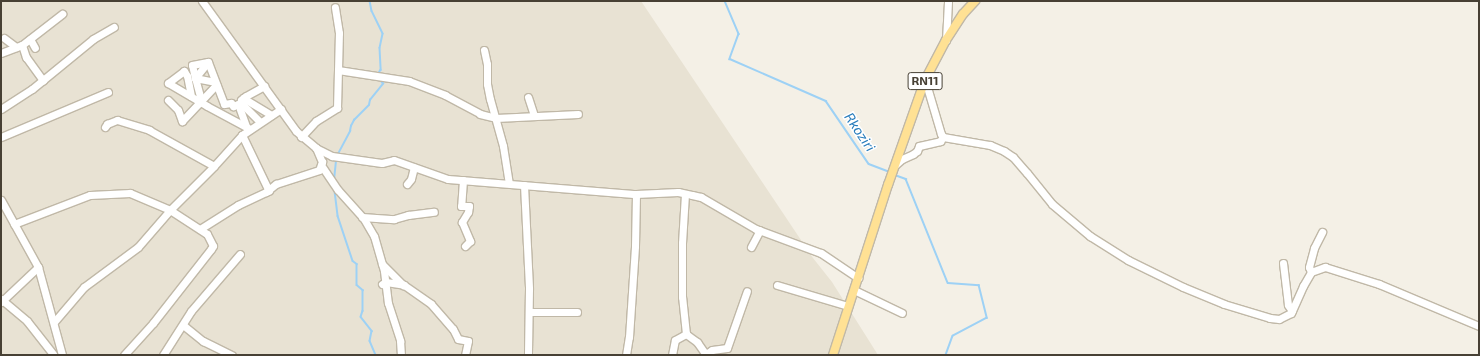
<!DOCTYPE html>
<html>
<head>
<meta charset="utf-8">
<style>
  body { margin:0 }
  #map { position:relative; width:1480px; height:356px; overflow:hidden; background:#f4f0e6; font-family:"Exo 2",sans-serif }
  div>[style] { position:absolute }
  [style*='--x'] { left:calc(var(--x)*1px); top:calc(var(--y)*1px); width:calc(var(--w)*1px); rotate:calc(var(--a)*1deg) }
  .residential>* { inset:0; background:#e8e2d3 }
  .stream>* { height:1.5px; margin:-0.75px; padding:0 0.75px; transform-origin:0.75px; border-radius:0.75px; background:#9dd1f5 }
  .roads { filter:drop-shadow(1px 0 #c0b8a7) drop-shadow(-1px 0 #c0b8a7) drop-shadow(0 1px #c0b8a7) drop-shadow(0 -1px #c0b8a7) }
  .minor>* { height:7px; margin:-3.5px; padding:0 3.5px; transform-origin:3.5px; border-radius:3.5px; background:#fff }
  .major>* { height:8px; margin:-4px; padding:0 4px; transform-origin:4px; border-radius:4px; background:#ffe194 }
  span { translate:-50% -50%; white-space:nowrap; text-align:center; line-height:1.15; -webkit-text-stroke:3px #fff; paint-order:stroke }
  .shield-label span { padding:1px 3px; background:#fff; border:1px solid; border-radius:3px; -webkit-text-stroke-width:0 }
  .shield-label { font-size:12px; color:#474034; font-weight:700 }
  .water-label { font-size:14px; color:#267bbb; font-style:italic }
  .frame { position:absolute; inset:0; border:2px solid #474034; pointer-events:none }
</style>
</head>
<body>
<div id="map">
  <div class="residential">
    <i style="clip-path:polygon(1px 1px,641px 1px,813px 258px,832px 282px,878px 355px,1px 355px)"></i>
  </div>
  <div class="stream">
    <i style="--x:370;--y:1;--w:10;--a:79"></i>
    <i style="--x:372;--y:11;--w:25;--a:64"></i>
    <i style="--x:383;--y:34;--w:14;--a:102"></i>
    <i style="--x:380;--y:48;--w:22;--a:87"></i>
    <i style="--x:381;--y:70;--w:6;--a:121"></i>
    <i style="--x:725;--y:1;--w:36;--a:67"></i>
    <i style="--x:739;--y:34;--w:27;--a:110"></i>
    <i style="--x:730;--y:59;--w:105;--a:23.6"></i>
    <i style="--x:826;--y:101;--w:76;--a:55.7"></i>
    <i style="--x:869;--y:164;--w:22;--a:21"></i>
    <i style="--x:338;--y:154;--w:26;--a:-62"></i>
    <i style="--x:350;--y:131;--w:5;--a:-79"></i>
    <i style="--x:351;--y:126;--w:7;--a:-63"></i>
    <i style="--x:354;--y:120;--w:21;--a:-45"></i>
    <i style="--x:369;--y:105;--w:5;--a:-79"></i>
    <i style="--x:370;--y:100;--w:21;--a:-51"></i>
    <i style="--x:383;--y:84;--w:5;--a:-127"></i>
    <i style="--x:895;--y:175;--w:12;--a:20"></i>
    <i style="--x:906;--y:179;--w:112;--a:68"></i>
    <i style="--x:948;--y:283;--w:31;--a:4"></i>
    <i style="--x:979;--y:285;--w:34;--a:76"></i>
    <i style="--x:987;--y:318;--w:38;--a:152"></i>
    <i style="--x:953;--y:336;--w:20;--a:110"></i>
    <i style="--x:334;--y:180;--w:20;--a:-84"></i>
    <i style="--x:335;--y:191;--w:25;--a:83"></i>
    <i style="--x:338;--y:216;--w:47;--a:71.6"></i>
    <i style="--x:353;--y:261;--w:5;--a:37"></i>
    <i style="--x:357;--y:264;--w:21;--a:90"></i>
    <i style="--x:357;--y:285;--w:8;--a:40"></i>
    <i style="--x:363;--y:290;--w:21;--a:90"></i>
    <i style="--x:363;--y:311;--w:6;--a:108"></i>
    <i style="--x:361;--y:317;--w:18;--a:52"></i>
    <i style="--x:372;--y:331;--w:10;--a:101"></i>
    <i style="--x:370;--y:341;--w:15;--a:67"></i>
  </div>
  <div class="roads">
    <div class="minor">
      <i style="--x:202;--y:1;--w:160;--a:54.1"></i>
      <i style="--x:296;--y:131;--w:26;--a:40"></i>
      <i style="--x:316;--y:148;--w:18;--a:27"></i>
      <i style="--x:332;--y:156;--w:50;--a:8"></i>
      <i style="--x:382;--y:163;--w:12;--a:-14"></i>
      <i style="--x:394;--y:160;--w:57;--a:19.4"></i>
      <i style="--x:448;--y:179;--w:189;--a:4.6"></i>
      <i style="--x:636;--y:194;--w:42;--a:-2.7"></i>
      <i style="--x:678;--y:192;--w:14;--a:12"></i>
      <i style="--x:692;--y:195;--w:9;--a:13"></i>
      <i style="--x:701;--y:197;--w:64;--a:30.2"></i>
      <i style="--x:756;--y:229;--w:69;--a:20.3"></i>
      <i style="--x:821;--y:253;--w:45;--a:34"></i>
      <i style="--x:4;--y:38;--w:15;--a:37"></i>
      <i style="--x:30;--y:39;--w:10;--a:61"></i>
      <i style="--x:946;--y:40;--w:39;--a:-87"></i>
      <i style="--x:22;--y:45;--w:13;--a:72"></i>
      <i style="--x:26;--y:57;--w:29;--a:54"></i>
      <i style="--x:484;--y:50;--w:14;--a:78"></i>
      <i style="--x:487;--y:64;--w:20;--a:90"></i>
      <i style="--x:487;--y:84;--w:15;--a:79"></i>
      <i style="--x:490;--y:99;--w:49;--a:74.5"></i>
      <i style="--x:503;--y:146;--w:37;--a:81"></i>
      <i style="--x:1;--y:53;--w:22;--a:-21"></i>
      <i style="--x:22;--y:45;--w:51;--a:-37.8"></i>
      <i style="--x:208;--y:62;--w:21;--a:129"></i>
      <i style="--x:195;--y:78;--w:13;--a:-103"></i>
      <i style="--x:192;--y:65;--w:16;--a:-11"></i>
      <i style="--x:208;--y:62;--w:45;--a:69.1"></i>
      <i style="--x:224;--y:104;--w:7;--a:-8"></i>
      <i style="--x:231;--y:103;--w:4;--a:56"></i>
      <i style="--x:233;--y:106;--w:9;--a:-21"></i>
      <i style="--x:241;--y:103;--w:3;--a:-90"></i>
      <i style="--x:241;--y:100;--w:6;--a:-39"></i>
      <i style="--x:246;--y:96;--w:21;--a:-29"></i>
      <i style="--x:338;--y:70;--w:72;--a:8.8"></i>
      <i style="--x:409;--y:81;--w:39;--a:21"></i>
      <i style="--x:445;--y:95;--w:40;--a:28"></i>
      <i style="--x:480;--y:114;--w:16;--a:14"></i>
      <i style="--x:496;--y:118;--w:82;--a:-2.8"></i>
      <i style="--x:925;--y:80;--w:56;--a:73.5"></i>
      <i style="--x:941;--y:134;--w:4;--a:56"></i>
      <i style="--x:943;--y:137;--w:48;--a:9.7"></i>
      <i style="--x:990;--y:145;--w:15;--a:23"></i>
      <i style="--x:1004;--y:151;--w:11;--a:34"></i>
      <i style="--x:1013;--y:157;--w:21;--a:49"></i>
      <i style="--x:1027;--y:173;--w:40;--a:51"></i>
      <i style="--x:1052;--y:204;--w:50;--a:40.1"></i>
      <i style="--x:1090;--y:236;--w:45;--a:32.3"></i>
      <i style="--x:1128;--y:260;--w:61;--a:26.1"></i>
      <i style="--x:1183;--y:287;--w:44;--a:22.5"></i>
      <i style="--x:1224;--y:304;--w:48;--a:16.9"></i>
      <i style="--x:1270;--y:318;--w:9;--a:6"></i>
      <i style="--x:1279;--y:319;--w:13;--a:-27"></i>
      <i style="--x:1291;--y:313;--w:30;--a:-66"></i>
      <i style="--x:1303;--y:286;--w:16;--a:-60"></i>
      <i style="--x:1311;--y:272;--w:15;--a:-20"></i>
      <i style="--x:1325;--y:267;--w:57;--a:17.5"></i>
      <i style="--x:1379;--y:284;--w:108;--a:22.8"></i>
      <i style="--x:191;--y:96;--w:20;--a:-101"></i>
      <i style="--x:187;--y:76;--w:6;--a:-121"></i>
      <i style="--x:184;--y:71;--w:20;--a:143"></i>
      <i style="--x:168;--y:83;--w:45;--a:30.5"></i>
      <i style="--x:207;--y:106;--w:49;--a:28.1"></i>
      <i style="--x:528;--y:97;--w:20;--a:72"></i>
      <i style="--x:243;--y:98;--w:33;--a:31"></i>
      <i style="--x:168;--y:100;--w:14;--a:45"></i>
      <i style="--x:178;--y:110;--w:12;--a:70"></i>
      <i style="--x:182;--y:121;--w:50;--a:-46.6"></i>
      <i style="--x:201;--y:100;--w:23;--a:-105"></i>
      <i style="--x:195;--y:78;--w:20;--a:11"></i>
      <i style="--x:241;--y:103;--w:27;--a:45"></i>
      <i style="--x:238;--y:104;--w:23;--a:70"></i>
      <i style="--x:1;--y:109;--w:37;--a:-33"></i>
      <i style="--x:32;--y:89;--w:79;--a:-39.3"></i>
      <i style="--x:93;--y:39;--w:24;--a:-30"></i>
      <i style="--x:105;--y:127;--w:4;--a:-56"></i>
      <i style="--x:107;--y:124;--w:11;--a:-22"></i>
      <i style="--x:117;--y:120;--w:34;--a:17"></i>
      <i style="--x:149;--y:130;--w:74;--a:29"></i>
      <i style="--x:242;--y:135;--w:62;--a:64.3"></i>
      <i style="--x:1;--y:137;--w:116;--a:-22.8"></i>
      <i style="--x:301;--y:137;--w:22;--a:-47"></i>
      <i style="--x:316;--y:121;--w:25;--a:-32"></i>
      <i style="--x:337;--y:108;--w:75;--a:-88.5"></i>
      <i style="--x:339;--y:33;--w:26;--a:-99"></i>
      <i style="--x:321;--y:165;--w:30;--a:56"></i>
      <i style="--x:338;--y:190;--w:39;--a:48"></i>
      <i style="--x:364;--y:219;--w:20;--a:60"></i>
      <i style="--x:374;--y:236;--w:36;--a:74"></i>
      <i style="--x:384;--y:271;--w:32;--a:83"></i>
      <i style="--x:388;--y:303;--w:40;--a:72"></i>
      <i style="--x:400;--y:341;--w:14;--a:86"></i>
      <i style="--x:895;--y:165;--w:9;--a:-41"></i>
      <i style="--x:902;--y:159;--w:12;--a:-24"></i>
      <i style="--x:913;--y:154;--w:5;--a:-37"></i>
      <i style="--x:917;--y:151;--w:5;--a:-68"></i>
      <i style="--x:919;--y:146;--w:22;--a:-13"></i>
      <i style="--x:940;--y:141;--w:5;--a:-53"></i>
      <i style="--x:463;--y:180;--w:26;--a:94"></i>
      <i style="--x:461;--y:206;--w:8;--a:0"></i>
      <i style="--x:469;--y:206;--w:6;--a:99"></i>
      <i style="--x:468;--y:212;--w:12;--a:121"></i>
      <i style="--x:462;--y:222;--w:21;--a:67"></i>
      <i style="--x:470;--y:241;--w:7;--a:135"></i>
      <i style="--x:407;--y:184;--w:6;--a:-51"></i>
      <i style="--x:411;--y:179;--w:12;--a:-76"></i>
      <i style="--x:524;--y:185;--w:104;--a:87.2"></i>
      <i style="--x:529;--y:289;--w:66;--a:90.9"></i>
      <i style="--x:1;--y:200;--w:77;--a:61.1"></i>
      <i style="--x:38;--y:267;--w:91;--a:74.7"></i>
      <i style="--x:362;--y:217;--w:32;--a:4"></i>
      <i style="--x:394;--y:219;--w:15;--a:-16"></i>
      <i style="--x:408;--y:215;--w:26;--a:-7"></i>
      <i style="--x:14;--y:224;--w:81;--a:-20.9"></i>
      <i style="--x:90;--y:195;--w:40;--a:-2.9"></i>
      <i style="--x:130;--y:193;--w:43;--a:23"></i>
      <i style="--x:170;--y:210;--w:44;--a:33"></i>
      <i style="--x:207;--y:234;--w:13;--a:63"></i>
      <i style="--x:213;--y:246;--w:4;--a:124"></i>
      <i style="--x:211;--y:249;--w:94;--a:128.1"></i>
      <i style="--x:153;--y:323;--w:43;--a:132.2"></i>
      <i style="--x:200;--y:229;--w:45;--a:-32.3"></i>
      <i style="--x:238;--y:205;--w:31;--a:-25"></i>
      <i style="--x:266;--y:192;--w:13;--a:-39"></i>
      <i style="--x:276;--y:184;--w:45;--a:-18"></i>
      <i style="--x:319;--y:170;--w:9;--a:-69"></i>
      <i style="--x:322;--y:162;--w:15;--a:-113"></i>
      <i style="--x:751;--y:247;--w:19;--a:-62"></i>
      <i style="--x:1283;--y:263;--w:42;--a:83.2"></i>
      <i style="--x:1288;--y:305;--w:7;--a:56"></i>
      <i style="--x:382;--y:264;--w:30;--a:45"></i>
      <i style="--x:1311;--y:272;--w:5;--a:-112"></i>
      <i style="--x:1309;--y:267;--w:20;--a:-75"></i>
      <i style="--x:1314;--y:248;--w:18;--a:-63"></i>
      <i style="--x:382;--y:284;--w:4;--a:-27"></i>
      <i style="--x:386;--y:282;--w:18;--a:9"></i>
      <i style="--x:404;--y:285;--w:33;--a:35"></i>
      <i style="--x:431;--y:304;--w:33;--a:49"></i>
      <i style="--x:453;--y:329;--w:11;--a:63"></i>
      <i style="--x:458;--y:339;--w:10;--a:11"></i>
      <i style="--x:468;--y:341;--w:14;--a:102"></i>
      <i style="--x:777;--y:285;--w:74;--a:16.5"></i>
      <i style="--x:854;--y:290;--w:53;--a:25.6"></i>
      <i style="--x:1;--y:299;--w:34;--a:40"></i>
      <i style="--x:27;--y:321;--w:42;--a:51.8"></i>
      <i style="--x:1;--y:302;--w:51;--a:-43.4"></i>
      <i style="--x:529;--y:312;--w:48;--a:0"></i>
      <i style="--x:54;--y:322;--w:46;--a:-49.4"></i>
      <i style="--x:84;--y:287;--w:67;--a:-36.5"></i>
      <i style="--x:138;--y:247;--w:49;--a:-49.1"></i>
      <i style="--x:170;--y:210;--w:62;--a:-45"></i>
      <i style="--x:214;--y:166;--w:42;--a:-47.9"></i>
      <i style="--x:242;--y:135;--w:47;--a:-33.7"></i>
      <i style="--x:183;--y:325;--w:26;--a:39"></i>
      <i style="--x:203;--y:341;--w:32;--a:26"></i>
      <i style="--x:686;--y:334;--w:14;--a:36"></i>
      <i style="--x:697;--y:342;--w:16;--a:55"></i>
      <i style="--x:706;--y:354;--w:7;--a:-34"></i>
      <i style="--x:712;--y:350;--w:15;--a:-8"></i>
      <i style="--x:727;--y:348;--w:60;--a:-70.7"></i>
      <i style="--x:163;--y:355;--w:52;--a:-57.5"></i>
      <i style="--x:191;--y:311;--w:75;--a:-49.3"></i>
      <i style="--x:626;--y:355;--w:18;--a:-81"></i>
      <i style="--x:629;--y:337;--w:91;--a:-86.2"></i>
      <i style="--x:635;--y:246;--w:52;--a:-88.9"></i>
      <i style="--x:672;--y:355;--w:15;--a:-79"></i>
      <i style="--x:675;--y:340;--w:13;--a:-29"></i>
      <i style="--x:686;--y:334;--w:37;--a:-96"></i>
      <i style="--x:682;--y:297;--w:54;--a:-90"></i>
      <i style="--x:682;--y:243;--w:49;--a:-86.5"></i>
    </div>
    <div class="major">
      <i style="--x:833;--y:355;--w:179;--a:-72.1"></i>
      <i style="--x:888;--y:185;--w:111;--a:-70.6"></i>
      <i style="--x:925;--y:80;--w:45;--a:-62.3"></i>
      <i style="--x:946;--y:40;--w:31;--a:-57"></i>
      <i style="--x:963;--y:14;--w:18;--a:-47"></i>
    </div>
  </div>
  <div class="shield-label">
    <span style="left:925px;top:81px">RN11</span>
  </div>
  <div class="water-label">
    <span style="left:860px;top:132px;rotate:56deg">Rkoziri</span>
  </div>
  <div class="frame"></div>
</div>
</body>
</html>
